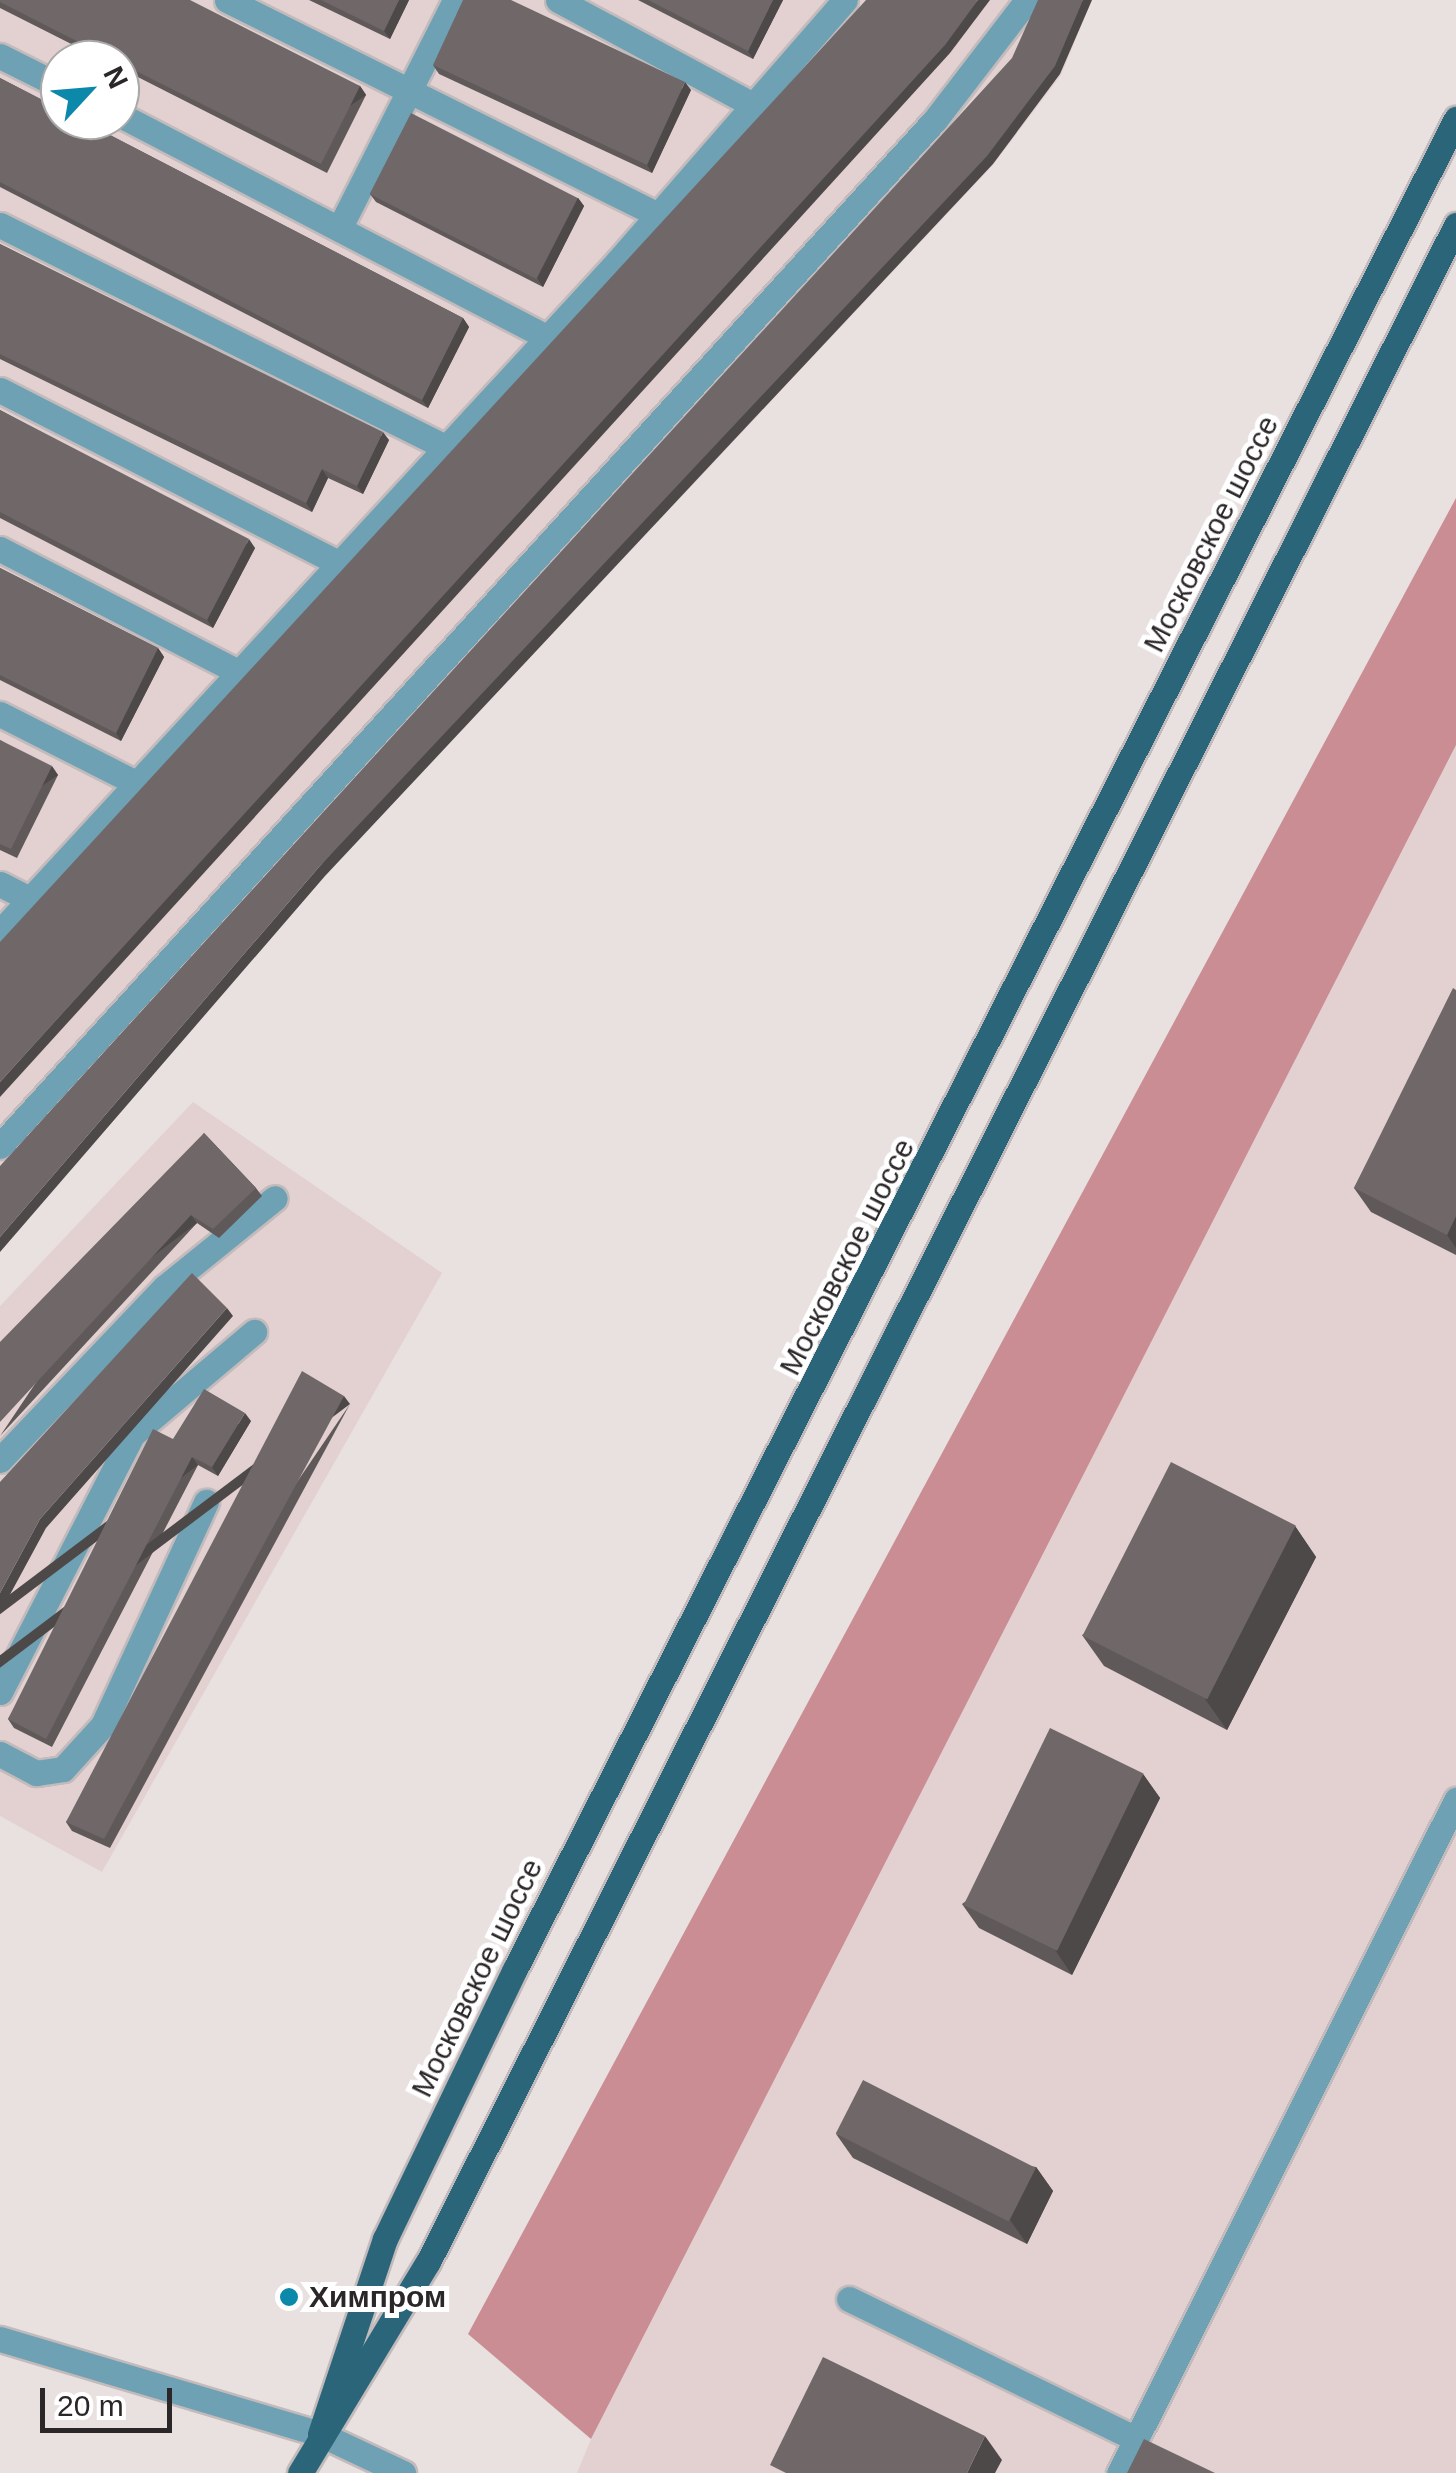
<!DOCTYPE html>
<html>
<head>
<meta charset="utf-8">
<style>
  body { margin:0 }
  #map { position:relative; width:1456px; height:2473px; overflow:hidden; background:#e9e0e0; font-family:Arial,sans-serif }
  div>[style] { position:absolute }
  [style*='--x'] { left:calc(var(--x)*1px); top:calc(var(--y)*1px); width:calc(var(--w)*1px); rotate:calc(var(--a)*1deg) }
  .built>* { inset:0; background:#e3d1d2 }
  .forest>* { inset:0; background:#ca8d93 }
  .roads { filter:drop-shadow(2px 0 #c3bbbb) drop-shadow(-2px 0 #c3bbbb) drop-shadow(0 2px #c3bbbb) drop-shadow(0 -2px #c3bbbb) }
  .service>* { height:25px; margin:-12.5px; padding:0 12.5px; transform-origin:12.5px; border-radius:12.5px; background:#6fa1b5 }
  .primary>* { height:25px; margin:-12.5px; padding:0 12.5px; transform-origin:12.5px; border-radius:12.5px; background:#2b657a }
  .wall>* { inset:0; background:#605959 }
  .shaded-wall>* { inset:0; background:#4e4949; transform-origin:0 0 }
  .building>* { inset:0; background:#706868; transform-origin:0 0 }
  .dots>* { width:28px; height:28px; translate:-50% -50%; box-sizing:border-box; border:5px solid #fff; border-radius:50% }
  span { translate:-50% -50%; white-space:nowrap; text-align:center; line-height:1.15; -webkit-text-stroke:10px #fff; paint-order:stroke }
  .street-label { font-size:30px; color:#2b2728 }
  .poi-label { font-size:30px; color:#2b2728; font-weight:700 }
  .left { translate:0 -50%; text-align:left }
  .north { position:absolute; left:40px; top:40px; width:100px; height:100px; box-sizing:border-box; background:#fff; border:2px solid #aaa9a9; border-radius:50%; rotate:64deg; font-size:28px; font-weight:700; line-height:40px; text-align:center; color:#2b2728 }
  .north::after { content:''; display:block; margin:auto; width:35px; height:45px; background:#0c88ab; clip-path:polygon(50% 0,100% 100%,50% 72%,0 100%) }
  .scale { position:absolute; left:40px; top:2388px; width:132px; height:45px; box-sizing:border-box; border:5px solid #2b2728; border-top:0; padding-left:12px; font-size:30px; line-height:35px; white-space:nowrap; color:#2b2728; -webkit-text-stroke:8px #fff; paint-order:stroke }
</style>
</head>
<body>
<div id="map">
  <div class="built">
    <i style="clip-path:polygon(evenodd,0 0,1092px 0,1061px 75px,993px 165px,325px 876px,0 1252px,0 0,60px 60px,120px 60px,120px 120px,60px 120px,60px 60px)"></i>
    <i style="clip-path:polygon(1456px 745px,1456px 2473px,577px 2473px,591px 2439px)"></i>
    <i style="clip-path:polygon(193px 1102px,442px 1273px,102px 1872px,0 1816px,0 1306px)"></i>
  </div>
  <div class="forest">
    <i style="clip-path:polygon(1456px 498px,1456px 745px,591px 2439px,468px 2334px)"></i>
  </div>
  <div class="roads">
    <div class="service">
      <i style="--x:227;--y:0;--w:482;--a:26.5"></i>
      <i style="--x:558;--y:0;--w:221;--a:28.3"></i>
      <i style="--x:0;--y:56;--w:67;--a:26.6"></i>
      <i style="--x:120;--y:115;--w:477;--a:27.5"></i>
      <i style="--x:0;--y:225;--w:493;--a:26.5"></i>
      <i style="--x:341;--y:225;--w:252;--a:-63.1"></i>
      <i style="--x:0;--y:390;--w:377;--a:27.1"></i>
      <i style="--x:0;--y:549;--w:266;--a:27.3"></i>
      <i style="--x:0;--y:714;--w:153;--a:26.9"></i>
      <i style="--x:0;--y:884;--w:34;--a:27"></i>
      <i style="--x:0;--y:932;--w:912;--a:-47.35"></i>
      <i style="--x:618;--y:261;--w:346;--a:-49"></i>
      <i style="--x:0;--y:1146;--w:1388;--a:-47.66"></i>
      <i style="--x:935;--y:120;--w:151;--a:-52.5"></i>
      <i style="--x:0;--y:1460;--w:239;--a:-46.4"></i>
      <i style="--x:165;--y:1287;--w:141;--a:-39"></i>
      <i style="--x:0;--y:1692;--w:289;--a:-62.8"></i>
      <i style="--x:132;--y:1435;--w:160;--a:-40.2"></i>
      <i style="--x:0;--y:1754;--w:41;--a:27.8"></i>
      <i style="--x:36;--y:1773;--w:27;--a:-8"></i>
      <i style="--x:63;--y:1769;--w:59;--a:-47.7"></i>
      <i style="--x:103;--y:1725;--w:246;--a:-65.2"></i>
      <i style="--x:849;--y:2299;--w:319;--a:26"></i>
      <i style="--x:0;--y:2339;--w:334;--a:16.5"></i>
      <i style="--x:320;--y:2434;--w:92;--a:25.2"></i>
      <i style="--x:1119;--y:2473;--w:753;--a:-63.4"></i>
    </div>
    <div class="primary">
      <i style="--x:320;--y:2434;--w:206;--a:-71.6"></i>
      <i style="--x:385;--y:2239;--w:300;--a:-64.3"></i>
      <i style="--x:515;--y:1969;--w:2076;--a:-63.04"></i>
      <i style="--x:300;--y:2473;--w:247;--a:-58.8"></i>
      <i style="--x:428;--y:2262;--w:2282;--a:-63.22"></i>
    </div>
  </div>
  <div class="wall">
    <i style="clip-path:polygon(0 0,360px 86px,366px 95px,327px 173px,120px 68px,120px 60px,103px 60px,0 8px)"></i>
    <i style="clip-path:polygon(309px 0,409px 0,390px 39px)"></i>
    <i style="clip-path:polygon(638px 0,783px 0,753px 59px)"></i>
    <i style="clip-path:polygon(433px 65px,691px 90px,652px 173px,439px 74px)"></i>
    <i style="clip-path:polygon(0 78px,463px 318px,469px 327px,428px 408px,0 187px)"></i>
    <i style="clip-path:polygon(370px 194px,578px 198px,584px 206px,543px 287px,376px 202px)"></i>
    <i style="clip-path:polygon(0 244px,389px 440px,363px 494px,328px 478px,312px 512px,0 359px)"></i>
    <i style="clip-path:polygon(0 410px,255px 548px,213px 628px,0 518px)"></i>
    <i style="clip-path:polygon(0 568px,158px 648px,164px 657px,121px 741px,0 680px)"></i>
    <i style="clip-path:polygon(0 740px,58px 775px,17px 858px,0 850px)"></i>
    <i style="clip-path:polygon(1456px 990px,1456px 1255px,1371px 1212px,1354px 1188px)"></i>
    <i style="clip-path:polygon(204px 1133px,256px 1188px,262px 1196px,219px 1238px,197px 1223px,0 1436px)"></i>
    <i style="clip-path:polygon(350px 1404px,110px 1848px,72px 1831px,66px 1822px)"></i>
    <i style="clip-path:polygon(251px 1421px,218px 1476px,198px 1465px,52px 1747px,14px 1728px,8px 1719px,173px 1439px)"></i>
    <i style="clip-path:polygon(1295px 1526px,1316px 1557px,1227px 1730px,1104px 1666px,1082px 1635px)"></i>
    <i style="clip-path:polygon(1143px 1774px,1160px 1798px,1072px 1975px,979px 1928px,962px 1904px)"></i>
    <i style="clip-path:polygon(836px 2134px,1036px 2167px,1053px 2191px,1027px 2244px,853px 2158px)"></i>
  </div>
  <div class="shaded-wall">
    <i style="clip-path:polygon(399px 0,409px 0,390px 39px,384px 31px)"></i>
    <i style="clip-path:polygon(773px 0,783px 0,753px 59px,748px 51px)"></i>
    <i style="clip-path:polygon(978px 0,990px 0,950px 53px,0 1097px,0 1082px)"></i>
    <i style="clip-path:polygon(1083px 0,1092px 0,1060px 74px,993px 164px,325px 876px,0 1252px,0 1237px,319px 867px)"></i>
    <i style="clip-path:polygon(685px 82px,691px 90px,652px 173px,647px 165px)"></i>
    <i style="left:360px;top:86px;width:11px;height:87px;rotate:56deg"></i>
    <i style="clip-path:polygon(578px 198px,584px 206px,543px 287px,537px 278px)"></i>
    <i style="clip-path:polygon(463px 318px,469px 327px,428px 408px,422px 400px)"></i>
    <i style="clip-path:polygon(383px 432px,389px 440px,363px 494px,357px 486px)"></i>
    <i style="clip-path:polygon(322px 469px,328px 478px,312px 512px,306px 503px)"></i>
    <i style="clip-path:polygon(249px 539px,255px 548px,213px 628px,207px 620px)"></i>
    <i style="clip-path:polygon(158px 648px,164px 657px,121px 741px,116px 733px)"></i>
    <i style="left:52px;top:766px;width:11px;height:93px;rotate:56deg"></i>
    <i style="left:191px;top:1215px;width:10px;height:282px;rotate:53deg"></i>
    <i style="clip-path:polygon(1456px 1216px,1456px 1248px,1447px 1235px)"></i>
    <i style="clip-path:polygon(227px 1308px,233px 1316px,46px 1528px,0 1613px,0 1593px,40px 1519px)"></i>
    <i style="left:344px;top:1396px;width:10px;height:504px;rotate:53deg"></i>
    <i style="clip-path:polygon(245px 1413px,251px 1421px,218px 1476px,212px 1467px)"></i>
    <i style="left:192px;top:1457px;width:10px;height:318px;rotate:53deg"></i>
    <i style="clip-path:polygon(1295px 1526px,1316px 1557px,1227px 1730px,1205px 1699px)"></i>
    <i style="clip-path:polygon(1143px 1774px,1160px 1798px,1072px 1975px,1055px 1950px)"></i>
    <i style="clip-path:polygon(1036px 2167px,1053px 2191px,1027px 2244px,1010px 2220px)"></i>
    <i style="clip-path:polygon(985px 2436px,1002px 2460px,995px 2473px,967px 2473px)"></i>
  </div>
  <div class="building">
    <i style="clip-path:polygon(0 0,190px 0,360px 86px,321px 164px,120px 63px,120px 60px,114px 60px,0 2px)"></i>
    <i style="clip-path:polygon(321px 0,399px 0,384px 31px)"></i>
    <i style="clip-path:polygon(463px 0,511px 0,685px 82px,647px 165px,433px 65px)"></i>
    <i style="clip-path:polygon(648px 0,773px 0,748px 51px)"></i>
    <i style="clip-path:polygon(866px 0,978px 0,945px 45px,0 1082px,0 942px)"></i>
    <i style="clip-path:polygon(1038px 0,1083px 0,1055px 66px,987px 156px,319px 867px,0 1237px,0 1166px,1012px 58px)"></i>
    <i style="clip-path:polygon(0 78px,60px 109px,60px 120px,81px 120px,463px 318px,422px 400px,0 182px)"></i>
    <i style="left:411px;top:113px;width:187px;height:91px;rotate:27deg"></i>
    <i style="clip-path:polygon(0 244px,383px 432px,357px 486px,322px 469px,306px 503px,0 354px)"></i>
    <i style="clip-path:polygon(0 410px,249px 539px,207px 620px,0 512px)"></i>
    <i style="clip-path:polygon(0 568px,158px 648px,116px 733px,0 675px)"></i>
    <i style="clip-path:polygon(0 740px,52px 766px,11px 849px,0 844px)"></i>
    <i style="clip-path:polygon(1453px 988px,1456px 990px,1456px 1216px,1447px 1235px,1354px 1188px)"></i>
    <i style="clip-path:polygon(204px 1133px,256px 1188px,213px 1229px,191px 1215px,0 1422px,0 1342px)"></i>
    <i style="clip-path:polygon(192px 1273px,227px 1308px,40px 1519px,0 1593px,0 1482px)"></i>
    <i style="clip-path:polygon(302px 1371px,344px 1396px,104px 1839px,66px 1822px)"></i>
    <i style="clip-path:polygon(204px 1389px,245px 1413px,212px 1467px,192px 1457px,46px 1739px,8px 1719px,153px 1429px,173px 1439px)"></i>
    <i style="left:1171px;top:1462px;width:140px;height:195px;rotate:27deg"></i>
    <i style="left:1050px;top:1728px;width:104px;height:197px;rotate:26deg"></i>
    <i style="left:863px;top:2080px;width:194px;height:60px;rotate:27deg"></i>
    <i style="clip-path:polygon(823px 2357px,985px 2436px,967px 2473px,786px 2473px,770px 2465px)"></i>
    <i style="clip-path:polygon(1144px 2439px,1215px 2473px,1127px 2473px)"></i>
  </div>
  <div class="dots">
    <i style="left:289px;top:2297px;background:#0c88ab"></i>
  </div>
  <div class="street-label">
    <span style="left:1211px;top:534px;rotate:-63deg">Московское шоссе</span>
    <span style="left:847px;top:1257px;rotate:-63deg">Московское шоссе</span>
    <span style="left:477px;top:1978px;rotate:-64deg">Московское шоссе</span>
  </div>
  <div class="poi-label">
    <span class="left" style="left:309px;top:2297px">Химпром</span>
  </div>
  <div class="north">N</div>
  <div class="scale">20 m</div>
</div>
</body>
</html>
